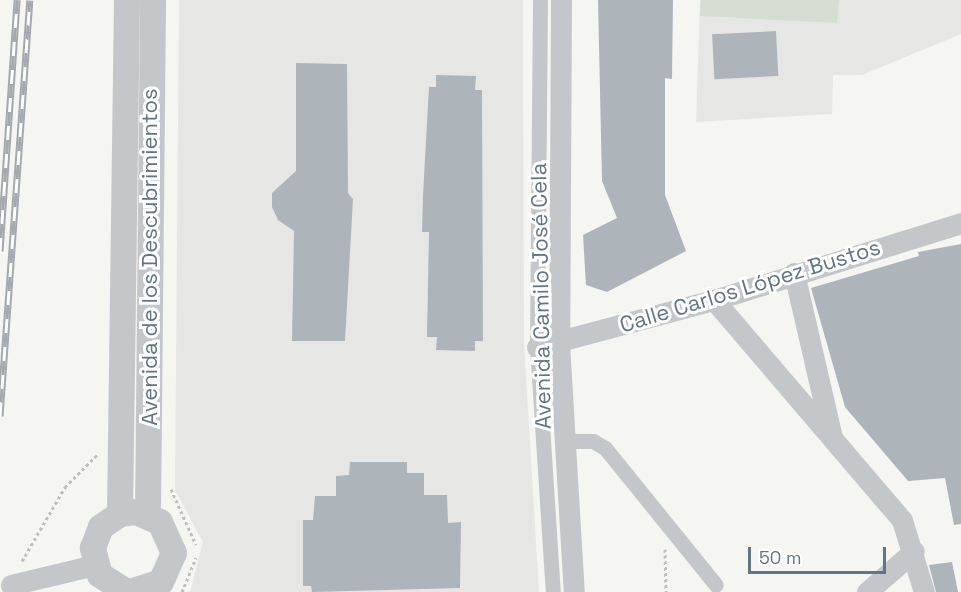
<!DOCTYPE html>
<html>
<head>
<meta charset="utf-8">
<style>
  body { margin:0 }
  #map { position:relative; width:961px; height:592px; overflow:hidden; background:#f5f6f2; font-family:"Space Grotesk",sans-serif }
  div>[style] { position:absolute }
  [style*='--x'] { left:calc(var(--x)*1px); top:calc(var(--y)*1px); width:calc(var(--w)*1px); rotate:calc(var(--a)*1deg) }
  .built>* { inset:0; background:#e6e7e5 }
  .green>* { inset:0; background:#d6ddd2 }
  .building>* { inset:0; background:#adb4ba; transform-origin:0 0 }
  .path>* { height:3px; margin-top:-1.5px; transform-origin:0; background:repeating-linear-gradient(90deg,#bcbfc1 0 3px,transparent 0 6px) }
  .pedestrian>* { height:15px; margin:-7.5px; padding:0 7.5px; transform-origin:7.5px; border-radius:7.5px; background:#c3c7ca }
  .minor>* { height:21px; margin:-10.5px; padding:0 10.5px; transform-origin:10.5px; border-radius:10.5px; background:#c3c7ca }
  .tertiary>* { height:26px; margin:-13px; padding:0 13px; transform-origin:13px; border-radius:13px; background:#c3c7ca }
  .rail>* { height:7px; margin-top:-3.5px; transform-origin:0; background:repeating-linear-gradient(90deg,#fff 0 14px,#a3a9af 0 28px); box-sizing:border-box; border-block:2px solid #a3a9af }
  span { translate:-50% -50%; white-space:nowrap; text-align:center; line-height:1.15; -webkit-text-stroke:6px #fff; paint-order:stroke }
  .street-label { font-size:22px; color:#637484 }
  .scale { position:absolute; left:748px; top:547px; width:138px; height:27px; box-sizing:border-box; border:3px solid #637484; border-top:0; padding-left:8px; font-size:18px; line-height:21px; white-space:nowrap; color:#637484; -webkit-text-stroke:4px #fff; paint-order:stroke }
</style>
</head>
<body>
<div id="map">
  <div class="built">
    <i style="clip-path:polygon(179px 0,523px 0,524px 343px,539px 592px,190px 592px,203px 542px,175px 490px)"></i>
    <i style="clip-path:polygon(700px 0,961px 0,961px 34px,862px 75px,833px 75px,832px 114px,696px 122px)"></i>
  </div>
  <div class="green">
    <i style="clip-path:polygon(701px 0,839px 0,837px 23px,700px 16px)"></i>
  </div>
  <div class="building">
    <i style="clip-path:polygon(598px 0,673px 0,672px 79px,665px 78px,665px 195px,686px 251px,607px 292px,586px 285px,583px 235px,617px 218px,602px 181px)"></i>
    <i style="left:776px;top:31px;width:45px;height:64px;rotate:87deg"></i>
    <i style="clip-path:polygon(296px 63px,347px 64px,348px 193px,353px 199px,345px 341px,292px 341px,294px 231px,278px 220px,272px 207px,272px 193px,296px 171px)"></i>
    <i style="clip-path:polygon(436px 75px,476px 76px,475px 90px,482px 90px,483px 341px,475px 341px,475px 351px,436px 350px,437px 337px,427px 337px,429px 232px,422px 232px,423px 195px,429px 87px,436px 87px)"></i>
    <i style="clip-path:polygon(961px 244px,961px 524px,954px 525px,945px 478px,908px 481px,845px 407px,811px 288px,919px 256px,918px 252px)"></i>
    <i style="clip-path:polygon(350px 462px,407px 462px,407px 473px,424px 473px,424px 495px,447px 495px,448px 523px,461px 522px,460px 588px,312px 592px,311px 586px,303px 586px,303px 520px,313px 520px,315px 496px,336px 496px,336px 476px,349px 475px)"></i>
    <i style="clip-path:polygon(952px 562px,958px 592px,936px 592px,929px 565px)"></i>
  </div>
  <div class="path">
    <i style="--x:171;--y:489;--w:61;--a:65.9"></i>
    <i style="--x:665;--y:549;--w:43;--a:88.7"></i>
    <i style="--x:22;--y:561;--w:86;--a:-59.8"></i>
    <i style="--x:65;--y:487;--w:48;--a:-45"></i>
    <i style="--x:182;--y:592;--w:37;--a:-68"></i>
  </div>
  <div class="pedestrian">
    <i style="--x:540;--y:0;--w:347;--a:90.5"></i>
    <i style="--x:537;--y:347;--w:246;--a:86.3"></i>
    <i style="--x:564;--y:441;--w:29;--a:0"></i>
    <i style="--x:593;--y:441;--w:14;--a:30"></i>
    <i style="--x:605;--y:448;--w:176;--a:51"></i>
  </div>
  <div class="minor">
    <i style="--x:561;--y:0;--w:343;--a:90.3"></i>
    <i style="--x:559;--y:343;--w:249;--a:86.6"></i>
    <i style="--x:794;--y:273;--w:168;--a:77"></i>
    <i style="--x:714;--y:300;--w:289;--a:49.5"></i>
    <i style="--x:902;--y:520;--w:75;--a:73"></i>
    <i style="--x:537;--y:347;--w:183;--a:-14.9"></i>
    <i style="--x:714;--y:300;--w:259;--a:-17.3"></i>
    <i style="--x:11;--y:585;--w:86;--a:-13.4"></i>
    <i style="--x:867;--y:592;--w:62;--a:-41.1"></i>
  </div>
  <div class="tertiary">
    <i style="--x:120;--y:514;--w:514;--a:-89.22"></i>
    <i style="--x:148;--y:515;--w:515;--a:-89.44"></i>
    <i style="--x:127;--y:592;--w:32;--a:-148"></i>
    <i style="--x:100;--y:575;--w:28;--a:-105"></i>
    <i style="--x:93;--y:548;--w:22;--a:-69"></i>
    <i style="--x:101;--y:527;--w:23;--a:-34"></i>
    <i style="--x:120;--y:514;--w:16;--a:-7"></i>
    <i style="--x:136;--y:512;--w:26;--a:23"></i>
    <i style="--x:160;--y:522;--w:34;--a:66"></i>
    <i style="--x:174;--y:553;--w:32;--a:114"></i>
    <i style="--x:161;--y:582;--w:33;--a:162"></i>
  </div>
  <div class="rail">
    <i style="--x:0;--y:251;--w:252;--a:-86.1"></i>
    <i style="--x:0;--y:416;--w:417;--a:-85.9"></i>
  </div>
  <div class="street-label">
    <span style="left:150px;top:257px;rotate:-90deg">Avenida de los Descubrimientos</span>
    <span style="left:750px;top:286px;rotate:-17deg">Calle Carlos López Bustos</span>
    <span style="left:541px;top:296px;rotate:-91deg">Avenida Camilo José Cela</span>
  </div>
  <div class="scale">50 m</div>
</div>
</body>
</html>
